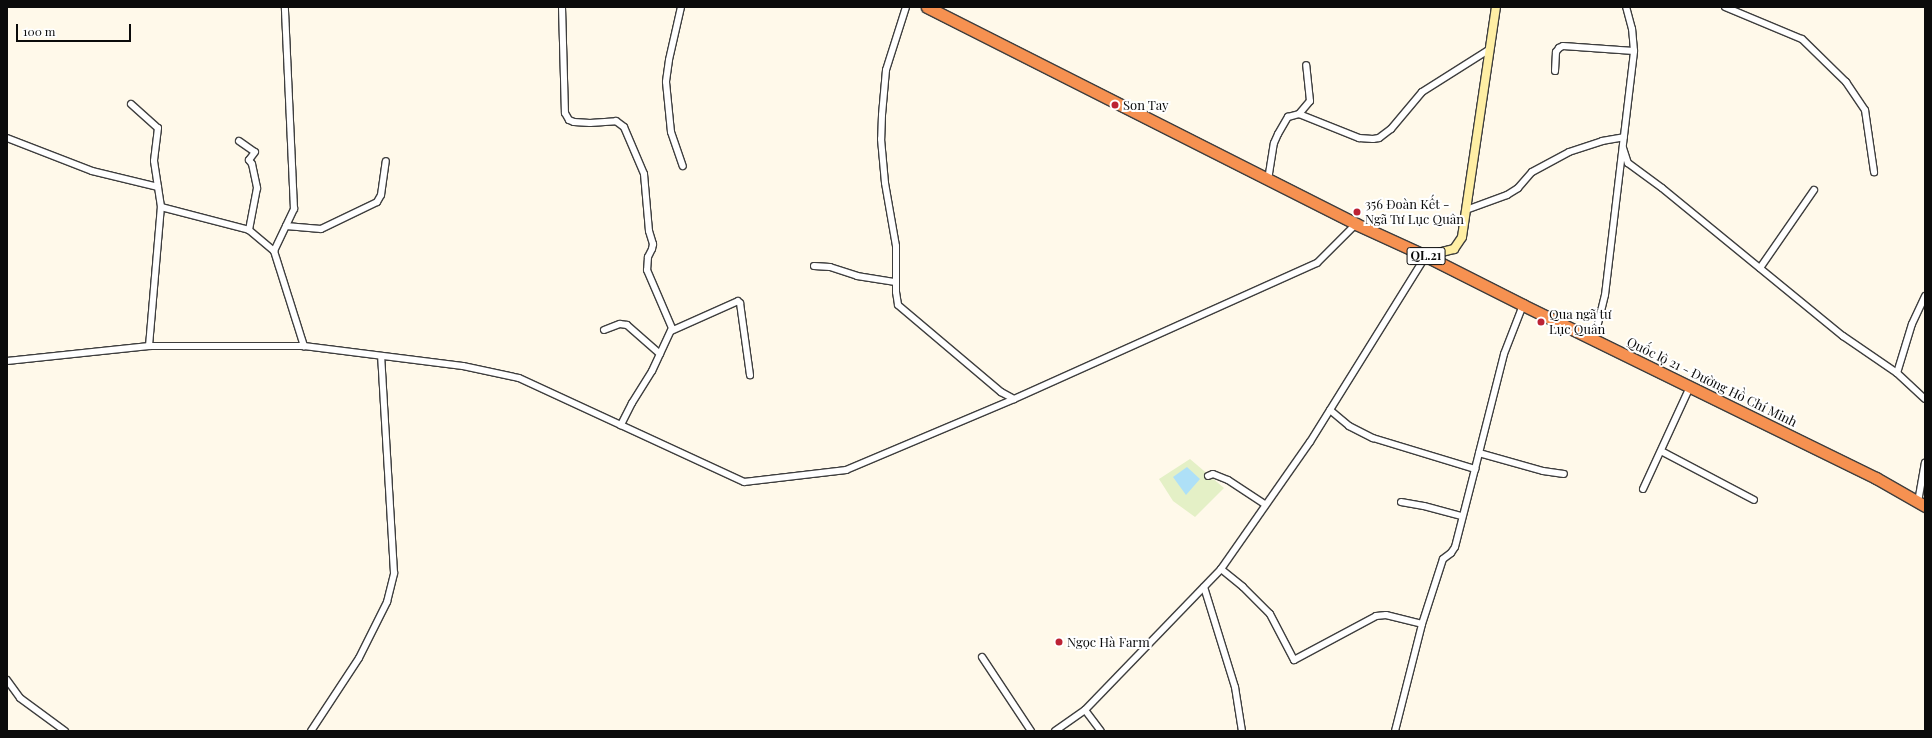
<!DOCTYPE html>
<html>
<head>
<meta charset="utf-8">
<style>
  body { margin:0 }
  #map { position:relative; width:1932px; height:738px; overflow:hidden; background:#fff9ea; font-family:"Playfair Display",serif }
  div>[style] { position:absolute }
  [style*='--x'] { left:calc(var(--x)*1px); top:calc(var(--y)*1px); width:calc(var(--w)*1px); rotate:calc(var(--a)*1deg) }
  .pitch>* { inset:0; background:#e4f0c6 }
  .water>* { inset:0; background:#aee0f7 }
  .roads { filter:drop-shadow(1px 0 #3e3e3e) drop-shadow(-1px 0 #3e3e3e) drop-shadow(0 1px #3e3e3e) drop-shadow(0 -1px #3e3e3e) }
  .street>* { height:6px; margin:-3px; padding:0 3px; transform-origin:3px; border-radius:3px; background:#fff }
  .secondary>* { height:8px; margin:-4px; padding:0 4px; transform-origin:4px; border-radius:4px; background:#ffefa5 }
  .highway>* { height:11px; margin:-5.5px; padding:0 5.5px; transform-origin:5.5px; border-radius:5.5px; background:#f69151 }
  .dots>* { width:11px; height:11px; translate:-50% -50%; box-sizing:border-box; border:2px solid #fff; border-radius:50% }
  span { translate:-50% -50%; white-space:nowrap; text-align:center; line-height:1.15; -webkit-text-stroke:4px #fff; paint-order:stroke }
  .shield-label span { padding:1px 3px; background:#fff; border:1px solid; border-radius:3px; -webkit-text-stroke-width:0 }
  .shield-label { font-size:12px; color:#0b0b0b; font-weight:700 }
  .poi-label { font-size:13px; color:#0b0b0b }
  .left { translate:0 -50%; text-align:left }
  .street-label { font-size:13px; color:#0b0b0b }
  .frame { position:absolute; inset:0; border:8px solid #0b0b0b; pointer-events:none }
  .scale { position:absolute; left:16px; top:24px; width:115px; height:18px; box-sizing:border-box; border:2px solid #0b0b0b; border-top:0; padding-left:5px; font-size:12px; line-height:14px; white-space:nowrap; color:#0b0b0b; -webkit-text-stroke:3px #fff; paint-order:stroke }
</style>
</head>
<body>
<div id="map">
  <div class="pitch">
    <i style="clip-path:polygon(1190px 459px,1224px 488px,1195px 517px,1173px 501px,1159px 479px)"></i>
  </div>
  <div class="water">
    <i style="clip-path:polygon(1187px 467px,1200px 479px,1186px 495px,1173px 477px)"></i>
  </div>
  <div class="roads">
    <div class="street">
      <i style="--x:562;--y:7;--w:106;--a:88.4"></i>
      <i style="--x:565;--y:113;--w:8;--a:60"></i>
      <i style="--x:569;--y:120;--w:5;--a:22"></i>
      <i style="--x:574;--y:122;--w:16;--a:4"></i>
      <i style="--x:590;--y:123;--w:26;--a:-4"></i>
      <i style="--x:616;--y:121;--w:10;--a:37"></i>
      <i style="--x:624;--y:127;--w:51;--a:66.9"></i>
      <i style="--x:644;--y:174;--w:57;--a:85"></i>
      <i style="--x:649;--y:231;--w:14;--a:73"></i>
      <i style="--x:653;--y:244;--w:5;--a:101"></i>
      <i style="--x:652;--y:249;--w:9;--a:117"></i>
      <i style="--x:648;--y:257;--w:13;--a:94"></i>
      <i style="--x:647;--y:270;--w:63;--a:66.7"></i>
      <i style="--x:672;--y:328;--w:47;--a:114.9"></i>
      <i style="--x:652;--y:371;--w:38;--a:122"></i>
      <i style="--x:632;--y:403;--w:25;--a:117"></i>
      <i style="--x:681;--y:7;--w:54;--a:102.8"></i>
      <i style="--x:669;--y:60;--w:22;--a:98"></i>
      <i style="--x:666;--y:82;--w:50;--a:84.3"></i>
      <i style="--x:671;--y:132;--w:36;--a:71"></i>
      <i style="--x:906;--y:7;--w:66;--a:107.6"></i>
      <i style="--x:886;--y:70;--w:45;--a:95.1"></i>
      <i style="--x:882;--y:115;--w:24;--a:92"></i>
      <i style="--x:881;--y:139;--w:44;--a:84.8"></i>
      <i style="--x:885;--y:183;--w:64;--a:80.1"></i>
      <i style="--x:896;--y:246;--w:46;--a:90"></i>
      <i style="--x:896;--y:292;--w:13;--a:81"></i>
      <i style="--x:898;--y:305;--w:135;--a:40.2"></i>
      <i style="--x:1001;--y:392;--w:15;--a:28"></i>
      <i style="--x:1725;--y:7;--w:83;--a:22.6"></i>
      <i style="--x:1802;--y:39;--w:62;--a:44.3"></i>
      <i style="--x:1846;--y:82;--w:34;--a:56"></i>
      <i style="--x:1865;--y:110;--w:63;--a:81.7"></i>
      <i style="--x:1555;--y:71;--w:19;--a:-87"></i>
      <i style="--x:1556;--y:52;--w:5;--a:-53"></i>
      <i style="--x:1559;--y:48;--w:4;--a:-27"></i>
      <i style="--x:1563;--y:46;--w:71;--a:4"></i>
      <i style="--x:131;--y:104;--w:36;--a:42"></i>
      <i style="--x:158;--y:128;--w:33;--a:97"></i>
      <i style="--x:154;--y:161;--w:47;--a:81.3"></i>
      <i style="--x:161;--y:207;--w:91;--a:14.6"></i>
      <i style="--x:249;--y:230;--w:33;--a:40"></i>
      <i style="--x:274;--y:251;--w:100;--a:72.5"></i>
      <i style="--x:1299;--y:114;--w:65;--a:21.8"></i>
      <i style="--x:1359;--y:138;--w:14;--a:4"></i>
      <i style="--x:1373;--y:139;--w:6;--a:-9"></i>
      <i style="--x:1379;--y:138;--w:15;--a:-37"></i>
      <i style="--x:1391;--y:129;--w:48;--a:-50"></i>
      <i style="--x:1422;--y:92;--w:80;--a:-32.3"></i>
      <i style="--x:7;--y:138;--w:91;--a:21.2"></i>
      <i style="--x:92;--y:171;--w:68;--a:13.6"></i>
      <i style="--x:239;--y:141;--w:19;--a:35"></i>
      <i style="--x:255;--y:152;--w:10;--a:127"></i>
      <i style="--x:249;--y:160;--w:5;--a:53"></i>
      <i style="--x:252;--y:164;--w:25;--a:78"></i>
      <i style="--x:257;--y:188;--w:43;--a:100.8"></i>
      <i style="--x:1623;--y:148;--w:16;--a:72"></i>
      <i style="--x:1628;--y:163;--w:42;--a:36.3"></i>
      <i style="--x:1662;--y:188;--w:234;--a:39.3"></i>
      <i style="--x:1843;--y:336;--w:65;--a:34.4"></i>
      <i style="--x:1897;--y:373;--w:38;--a:43"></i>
      <i style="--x:1268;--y:180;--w:37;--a:-81"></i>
      <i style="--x:1274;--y:143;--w:10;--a:-66"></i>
      <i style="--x:1278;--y:134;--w:20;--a:-60"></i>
      <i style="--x:1288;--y:117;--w:11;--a:-15"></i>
      <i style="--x:1299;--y:114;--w:17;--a:-50"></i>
      <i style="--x:1310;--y:101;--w:36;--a:-96"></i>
      <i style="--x:1466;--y:210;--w:44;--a:-20.1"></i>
      <i style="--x:1507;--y:195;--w:13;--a:-32"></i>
      <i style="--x:1518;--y:188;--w:21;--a:-49"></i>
      <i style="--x:1532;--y:172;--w:42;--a:-28.4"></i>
      <i style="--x:1569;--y:152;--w:35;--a:-18"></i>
      <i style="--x:1602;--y:141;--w:22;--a:-10"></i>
      <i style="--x:286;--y:226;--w:35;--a:5"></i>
      <i style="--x:321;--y:229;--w:62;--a:-25.7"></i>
      <i style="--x:377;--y:202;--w:8;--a:-60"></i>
      <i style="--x:381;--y:195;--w:34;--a:-82"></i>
      <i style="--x:274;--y:251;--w:47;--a:-64.5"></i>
      <i style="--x:294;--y:209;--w:202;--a:-92.6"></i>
      <i style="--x:814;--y:266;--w:16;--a:4"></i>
      <i style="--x:830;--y:267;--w:28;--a:18"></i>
      <i style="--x:857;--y:276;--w:39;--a:9"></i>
      <i style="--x:1760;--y:268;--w:95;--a:-55.3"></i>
      <i style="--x:604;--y:330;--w:17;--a:-21"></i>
      <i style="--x:620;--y:324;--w:7;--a:8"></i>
      <i style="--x:627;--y:325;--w:44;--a:41.3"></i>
      <i style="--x:671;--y:331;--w:73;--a:-24.1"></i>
      <i style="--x:738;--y:301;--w:3;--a:45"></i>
      <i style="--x:740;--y:303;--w:73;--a:82.1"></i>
      <i style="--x:1594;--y:340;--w:46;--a:-76.3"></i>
      <i style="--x:1605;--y:295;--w:246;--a:-83.2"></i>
      <i style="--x:1634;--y:51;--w:22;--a:-95"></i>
      <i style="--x:1632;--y:29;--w:23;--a:-105"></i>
      <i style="--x:149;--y:346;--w:140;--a:-85.1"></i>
      <i style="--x:7;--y:361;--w:143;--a:-6"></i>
      <i style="--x:149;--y:346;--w:155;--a:0"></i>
      <i style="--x:304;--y:346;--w:160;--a:7.2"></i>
      <i style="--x:463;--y:366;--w:57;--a:12.1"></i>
      <i style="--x:519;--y:378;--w:248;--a:24.8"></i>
      <i style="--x:744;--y:482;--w:103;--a:-6.7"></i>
      <i style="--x:846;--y:470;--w:182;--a:-22.9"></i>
      <i style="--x:1014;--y:399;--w:332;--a:-24.2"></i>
      <i style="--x:1317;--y:263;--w:55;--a:-45"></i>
      <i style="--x:1897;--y:373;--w:51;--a:-73"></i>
      <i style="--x:1912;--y:324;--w:31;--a:-65"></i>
      <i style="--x:1330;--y:410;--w:25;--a:40"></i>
      <i style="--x:1349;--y:426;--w:27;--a:27"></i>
      <i style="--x:1373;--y:438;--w:107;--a:16.9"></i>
      <i style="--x:1475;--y:469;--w:16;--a:-76"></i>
      <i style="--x:1479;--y:453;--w:66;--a:15.7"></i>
      <i style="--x:1543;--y:471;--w:21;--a:8"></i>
      <i style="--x:1661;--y:451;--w:105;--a:27.8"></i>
      <i style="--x:1479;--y:453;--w:102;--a:-75.8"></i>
      <i style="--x:1504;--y:354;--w:53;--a:-68.8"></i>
      <i style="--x:1208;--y:476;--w:5;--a:-22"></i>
      <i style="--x:1213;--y:474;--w:16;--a:22"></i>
      <i style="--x:1228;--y:480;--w:45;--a:33.3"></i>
      <i style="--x:1643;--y:489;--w:112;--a:-65.3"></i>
      <i style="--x:1401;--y:502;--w:23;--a:10"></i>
      <i style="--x:1424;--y:506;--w:39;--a:15"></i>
      <i style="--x:1918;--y:502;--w:40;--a:-80"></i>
      <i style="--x:1221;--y:569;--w:28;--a:39"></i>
      <i style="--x:1243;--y:587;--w:38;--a:45"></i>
      <i style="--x:1270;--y:614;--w:52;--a:62.4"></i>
      <i style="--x:1294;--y:660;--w:93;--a:-28.2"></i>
      <i style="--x:1376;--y:616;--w:10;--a:-6"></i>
      <i style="--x:1386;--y:615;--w:37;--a:14"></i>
      <i style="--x:1204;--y:587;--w:105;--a:72.8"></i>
      <i style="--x:1235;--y:687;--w:45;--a:81"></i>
      <i style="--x:982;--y:657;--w:89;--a:56.5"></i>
      <i style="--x:7;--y:680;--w:22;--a:54"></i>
      <i style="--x:20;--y:698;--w:56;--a:36.3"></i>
      <i style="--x:1085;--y:710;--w:26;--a:53"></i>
      <i style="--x:311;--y:731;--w:87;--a:-56.7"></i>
      <i style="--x:359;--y:658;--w:63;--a:-63.4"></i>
      <i style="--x:387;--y:602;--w:30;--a:-76"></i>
      <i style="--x:394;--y:573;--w:217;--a:-93.4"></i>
      <i style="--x:1055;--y:731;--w:37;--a:-35"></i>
      <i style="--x:1085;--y:710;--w:196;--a:-46"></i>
      <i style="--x:1221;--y:569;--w:155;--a:-55"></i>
      <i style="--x:1310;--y:442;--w:219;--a:-58.1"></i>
      <i style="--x:1395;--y:731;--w:110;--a:-75.8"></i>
      <i style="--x:1422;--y:624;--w:68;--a:-72.1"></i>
      <i style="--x:1443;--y:559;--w:10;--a:-37"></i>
      <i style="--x:1451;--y:553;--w:7;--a:-56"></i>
      <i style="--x:1455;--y:547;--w:81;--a:-75.6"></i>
    </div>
    <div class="secondary">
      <i style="--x:1426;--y:256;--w:29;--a:-14"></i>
      <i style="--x:1454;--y:249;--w:14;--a:-56"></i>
      <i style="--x:1462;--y:237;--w:232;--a:-81.6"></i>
    </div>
    <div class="highway">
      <i style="--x:927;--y:7;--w:481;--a:26.8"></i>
      <i style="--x:1356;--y:224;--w:77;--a:24.6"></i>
      <i style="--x:1426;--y:256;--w:109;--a:26.8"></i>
      <i style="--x:1523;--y:305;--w:393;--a:26.1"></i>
      <i style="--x:1876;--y:478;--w:56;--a:29.7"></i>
    </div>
  </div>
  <div class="dots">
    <i style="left:1115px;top:105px;background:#bc2234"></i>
    <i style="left:1357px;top:212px;background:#bc2234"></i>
    <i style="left:1541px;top:322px;background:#bc2234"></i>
    <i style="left:1059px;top:642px;background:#bc2234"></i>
  </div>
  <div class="shield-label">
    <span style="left:1426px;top:256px">QL.21</span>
  </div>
  <div class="poi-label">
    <span class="left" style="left:1123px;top:105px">Son Tay</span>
    <span class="left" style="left:1365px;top:212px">356 Đoàn Kết -<br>Ngã Tư Lục Quân</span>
    <span class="left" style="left:1549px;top:322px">Qua ngã tư<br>Lục Quân</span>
    <span class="left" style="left:1067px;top:642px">Ngọc Hà Farm</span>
  </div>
  <div class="street-label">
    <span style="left:1712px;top:382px;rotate:26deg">Quốc lộ 21 - Đường Hồ Chí Minh</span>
  </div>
  <div class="frame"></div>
  <div class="scale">100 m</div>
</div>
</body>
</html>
